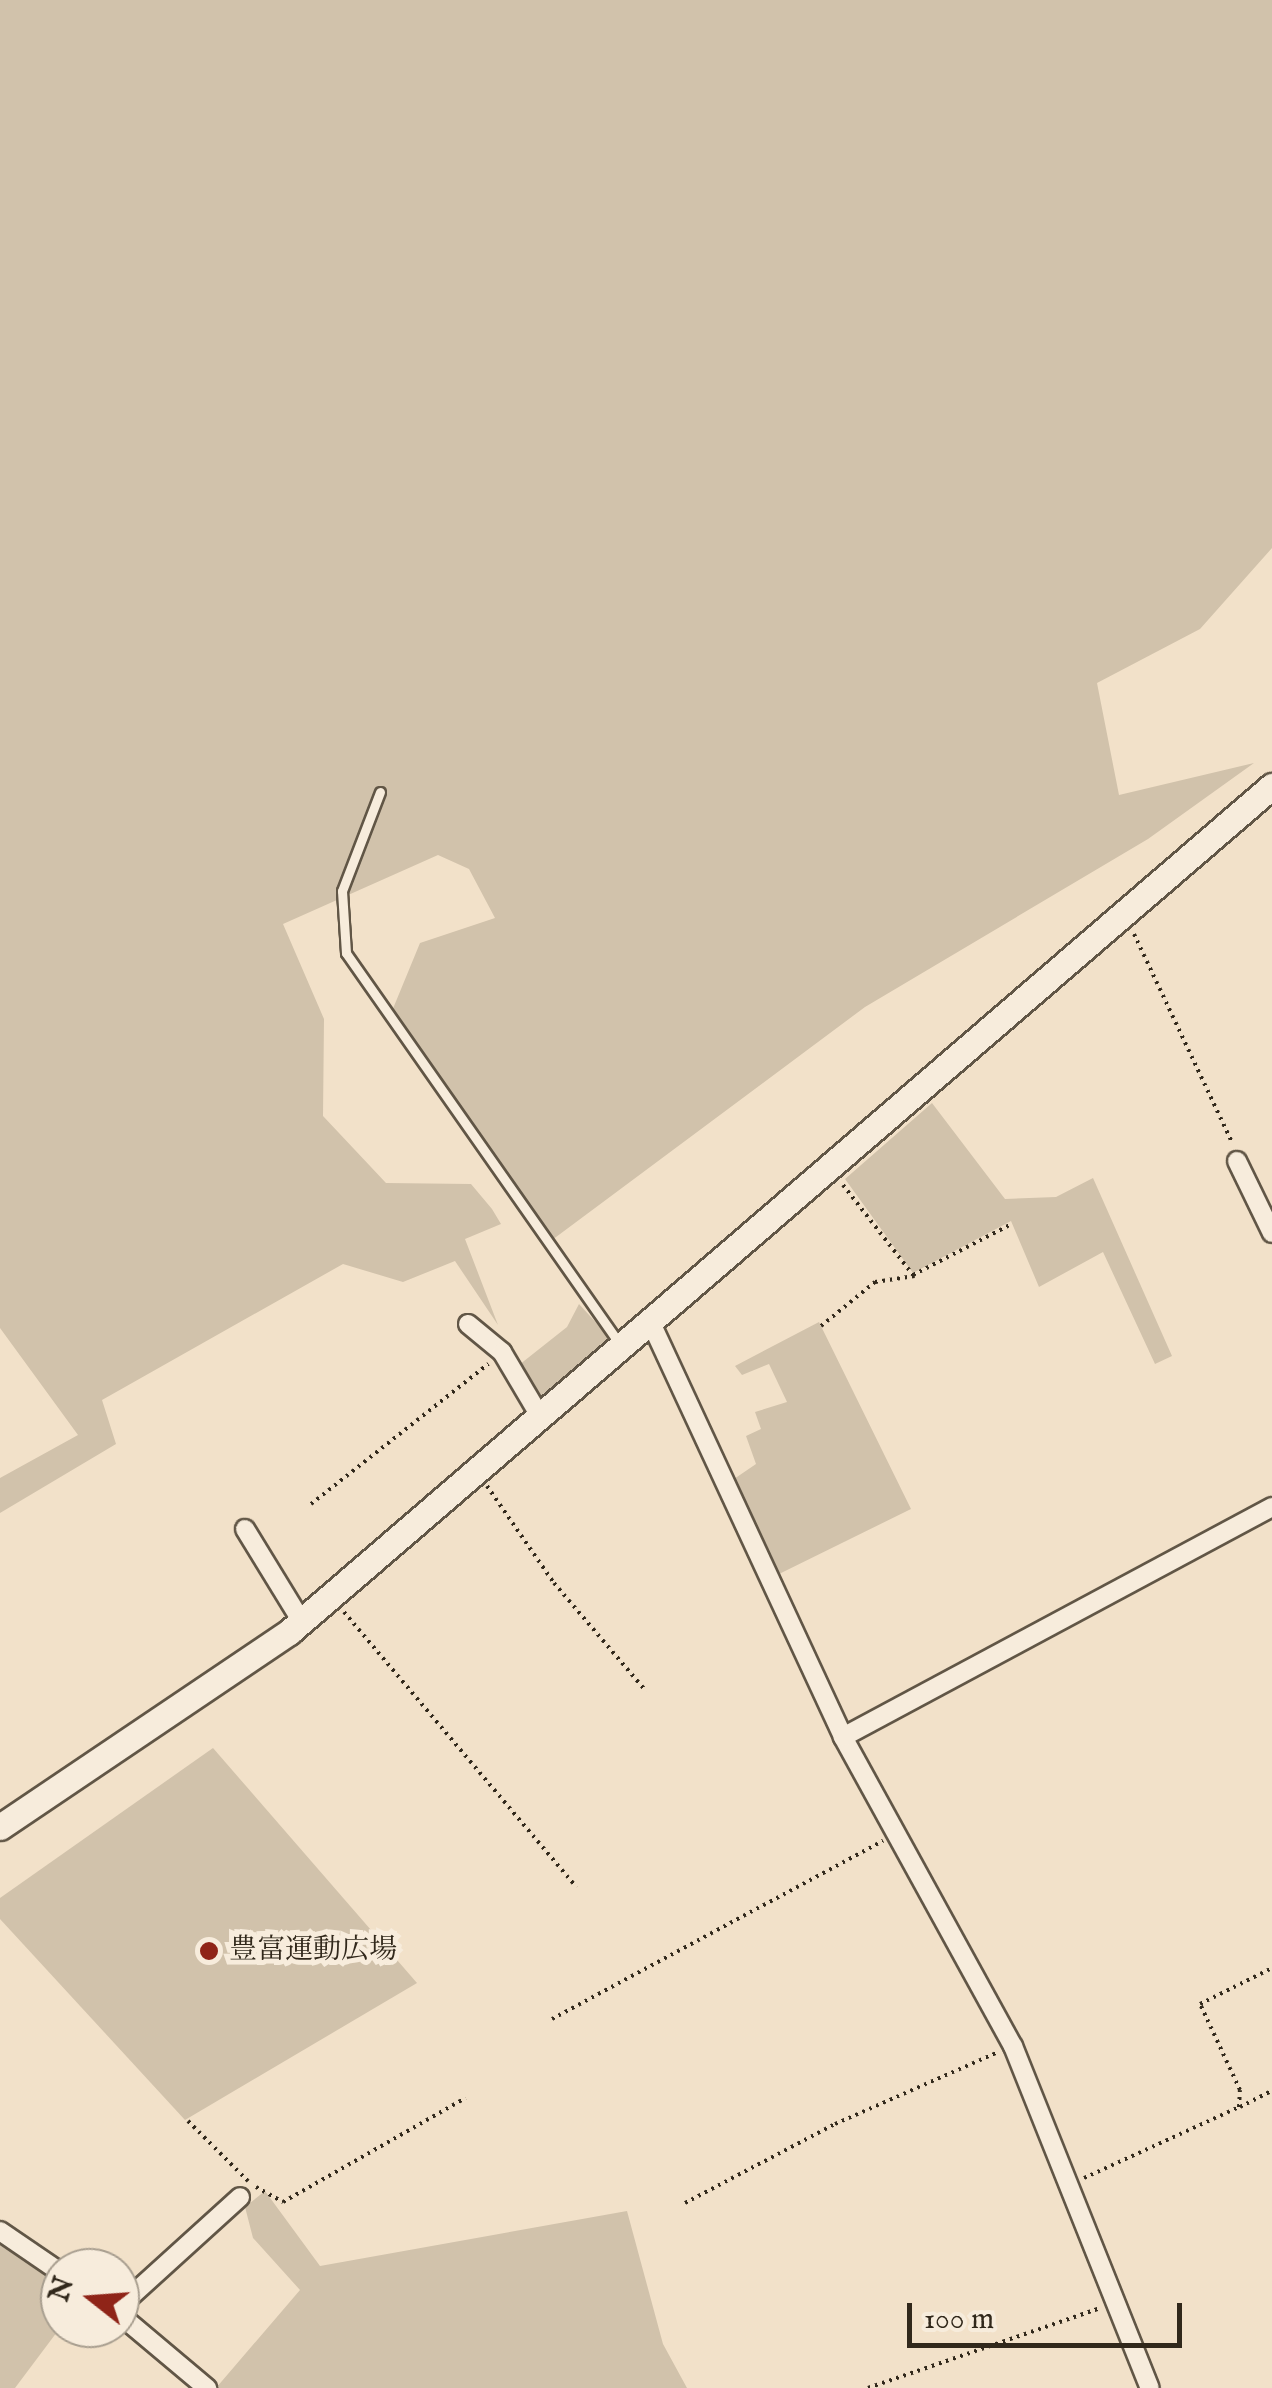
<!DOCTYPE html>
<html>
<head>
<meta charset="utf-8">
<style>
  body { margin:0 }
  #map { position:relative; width:1272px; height:2388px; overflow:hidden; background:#f2e1c9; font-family:"IM FELL English","Noto Serif JP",serif }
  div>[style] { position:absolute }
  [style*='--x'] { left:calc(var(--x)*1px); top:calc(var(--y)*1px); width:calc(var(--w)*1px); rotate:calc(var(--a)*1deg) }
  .green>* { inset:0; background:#d1c2ab }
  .path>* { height:4px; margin-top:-2px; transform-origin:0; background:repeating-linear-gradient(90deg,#31281b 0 2.5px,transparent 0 7.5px) }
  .roads { filter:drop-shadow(2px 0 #615646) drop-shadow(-2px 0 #615646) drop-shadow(0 2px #615646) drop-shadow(0 -2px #615646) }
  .lane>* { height:9px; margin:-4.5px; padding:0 4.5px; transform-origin:4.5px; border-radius:4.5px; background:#f7ecdc }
  .street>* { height:18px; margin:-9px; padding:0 9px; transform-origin:9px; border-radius:9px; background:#f7ecdc }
  .secondary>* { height:25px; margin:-12.5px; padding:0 12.5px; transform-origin:12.5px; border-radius:12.5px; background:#f7ecdc }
  .dots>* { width:28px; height:28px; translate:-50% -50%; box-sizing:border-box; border:5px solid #f7ecdc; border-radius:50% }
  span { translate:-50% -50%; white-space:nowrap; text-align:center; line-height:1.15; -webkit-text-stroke:10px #f7ecdc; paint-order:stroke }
  .poi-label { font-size:28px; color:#31281b }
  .left { translate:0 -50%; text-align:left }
  .north { position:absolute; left:40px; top:2248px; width:100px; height:100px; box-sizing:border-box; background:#f7ecdc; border:2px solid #a89e8f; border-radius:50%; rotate:287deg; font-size:28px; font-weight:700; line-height:40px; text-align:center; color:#31281b }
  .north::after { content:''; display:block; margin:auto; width:35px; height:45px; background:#8f2418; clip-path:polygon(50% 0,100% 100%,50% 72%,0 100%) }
  .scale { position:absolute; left:907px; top:2303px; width:275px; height:45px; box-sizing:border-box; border:5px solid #31281b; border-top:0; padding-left:12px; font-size:30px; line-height:35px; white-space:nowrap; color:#31281b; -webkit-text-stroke:8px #f7ecdc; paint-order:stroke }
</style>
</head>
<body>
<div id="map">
  <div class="green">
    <i style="clip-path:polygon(0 0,1272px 0,1272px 548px,1200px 629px,1097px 683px,1119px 795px,1254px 763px,1148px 839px,865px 1007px,552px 1240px,392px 1011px,420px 943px,495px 918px,469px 869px,438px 855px,283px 924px,324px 1019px,323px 1116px,386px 1183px,471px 1184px,492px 1209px,501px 1224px,465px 1239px,498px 1325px,455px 1261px,403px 1282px,343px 1264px,102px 1400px,116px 1444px,0 1513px,0 1478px,78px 1435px,0 1328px)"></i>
    <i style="clip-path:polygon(932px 1103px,1005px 1199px,1056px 1197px,1093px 1178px,1172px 1356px,1155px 1364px,1103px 1252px,1039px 1287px,1011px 1221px,913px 1273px,845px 1179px)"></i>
    <i style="clip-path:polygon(579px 1304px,612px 1340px,538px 1398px,519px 1365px,567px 1327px)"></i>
    <i style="clip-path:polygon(819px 1322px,911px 1509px,777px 1575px,734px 1479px,756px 1464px,746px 1436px,761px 1429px,755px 1412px,787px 1402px,769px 1364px,742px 1375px,735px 1366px)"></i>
    <i style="clip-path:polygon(213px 1748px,417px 1983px,185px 2120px,0 1919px,0 1898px)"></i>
    <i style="clip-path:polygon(265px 2191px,320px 2266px,627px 2211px,663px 2344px,687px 2388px,216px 2388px,300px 2290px,253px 2238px,245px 2207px)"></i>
    <i style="clip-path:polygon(0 2237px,60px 2279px,60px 2328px,15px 2388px,0 2388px)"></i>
  </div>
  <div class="path">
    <i style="--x:1134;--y:934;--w:230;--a:64.8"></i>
    <i style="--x:843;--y:1185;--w:114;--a:52.1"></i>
    <i style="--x:913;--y:1275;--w:111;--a:-27.3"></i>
    <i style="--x:821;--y:1326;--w:70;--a:-39.2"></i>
    <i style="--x:875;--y:1282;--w:40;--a:-8.5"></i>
    <i style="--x:487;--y:1486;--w:118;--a:55.4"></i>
    <i style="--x:554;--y:1583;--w:142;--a:49.6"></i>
    <i style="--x:311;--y:1504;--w:226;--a:-38.3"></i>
    <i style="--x:344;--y:1612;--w:360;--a:49.8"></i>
    <i style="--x:552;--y:2019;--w:376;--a:-28.3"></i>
    <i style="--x:1240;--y:2107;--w:36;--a:-27"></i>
    <i style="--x:188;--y:2121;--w:85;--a:45"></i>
    <i style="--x:1084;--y:2178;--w:170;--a:-24.6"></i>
    <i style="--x:1239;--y:2107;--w:17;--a:-87"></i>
    <i style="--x:1240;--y:2090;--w:95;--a:-114.9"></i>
    <i style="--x:1200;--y:2004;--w:80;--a:-26.6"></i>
    <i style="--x:256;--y:2187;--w:31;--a:29"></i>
    <i style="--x:283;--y:2202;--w:210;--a:-29.7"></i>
    <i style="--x:685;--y:2203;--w:170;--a:-27.8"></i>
    <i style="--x:835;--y:2124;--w:176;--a:-23.8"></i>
    <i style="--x:868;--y:2388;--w:245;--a:-19"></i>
  </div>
  <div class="roads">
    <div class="lane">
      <i style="--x:380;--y:792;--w:106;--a:111"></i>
      <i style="--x:342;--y:891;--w:62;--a:86.3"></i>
      <i style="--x:346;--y:953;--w:477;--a:55"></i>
    </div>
    <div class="street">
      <i style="--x:1237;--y:1161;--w:80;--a:64.1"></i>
      <i style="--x:468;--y:1324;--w:44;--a:39.5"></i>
      <i style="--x:502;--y:1352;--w:77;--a:59.4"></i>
      <i style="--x:652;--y:1325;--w:454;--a:65.1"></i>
      <i style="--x:843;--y:1737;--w:353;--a:61.2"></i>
      <i style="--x:1013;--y:2046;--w:368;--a:68.2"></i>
      <i style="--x:245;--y:1529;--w:109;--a:58.5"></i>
      <i style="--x:843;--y:1737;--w:487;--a:-28.2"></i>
      <i style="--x:0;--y:2231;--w:73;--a:34.3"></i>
      <i style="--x:120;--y:2306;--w:162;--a:-42.2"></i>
      <i style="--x:120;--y:2315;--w:114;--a:40"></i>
    </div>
    <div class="secondary">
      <i style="--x:0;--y:1827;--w:349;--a:-34"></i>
      <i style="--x:289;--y:1632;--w:1297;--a:-40.72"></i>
    </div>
  </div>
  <div class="dots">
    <i style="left:209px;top:1951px;background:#8f2418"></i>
  </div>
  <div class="poi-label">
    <span class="left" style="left:229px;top:1951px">豊富運動広場</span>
  </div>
  <div class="north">N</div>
  <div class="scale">100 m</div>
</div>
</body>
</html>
